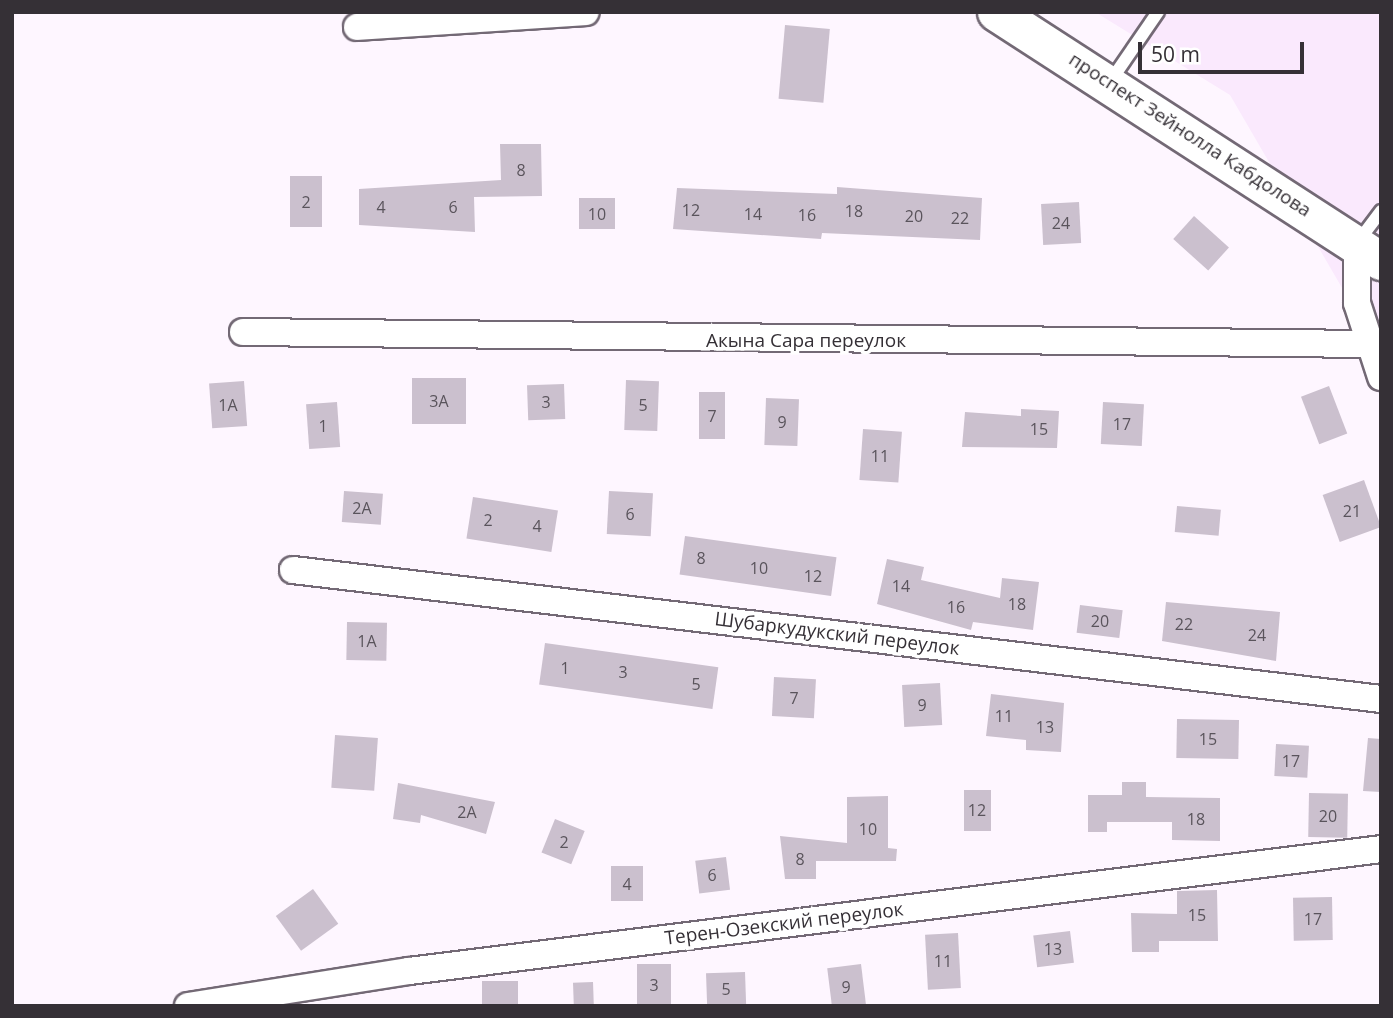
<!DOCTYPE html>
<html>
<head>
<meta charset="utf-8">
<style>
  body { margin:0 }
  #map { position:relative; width:1393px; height:1018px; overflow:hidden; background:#fef6ff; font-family:"Open Sans",sans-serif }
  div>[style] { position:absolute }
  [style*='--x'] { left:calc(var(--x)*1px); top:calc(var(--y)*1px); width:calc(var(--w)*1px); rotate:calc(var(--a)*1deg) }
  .built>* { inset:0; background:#fae9fd }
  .building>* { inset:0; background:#cbc0ce; transform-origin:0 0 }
  .roads { filter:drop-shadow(2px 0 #736975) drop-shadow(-2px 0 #736975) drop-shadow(0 2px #736975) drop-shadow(0 -2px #736975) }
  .service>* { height:12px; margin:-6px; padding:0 6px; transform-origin:6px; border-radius:6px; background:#fff }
  .minor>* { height:26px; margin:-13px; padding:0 13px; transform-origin:13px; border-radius:13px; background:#fff }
  .secondary>* { height:37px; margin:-18.5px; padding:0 18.5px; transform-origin:18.5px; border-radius:18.5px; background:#fff }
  span { translate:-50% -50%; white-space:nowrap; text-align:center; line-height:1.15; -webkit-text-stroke:7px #fff; paint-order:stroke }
  .number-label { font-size:16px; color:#5a545c }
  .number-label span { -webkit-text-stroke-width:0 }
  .street-label { font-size:19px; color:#353036 }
  .frame { position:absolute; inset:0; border:14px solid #353036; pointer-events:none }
  .scale { position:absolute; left:1138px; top:42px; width:166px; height:32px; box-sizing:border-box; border:4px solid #353036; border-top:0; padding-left:9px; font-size:21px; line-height:24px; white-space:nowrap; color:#353036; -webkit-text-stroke:5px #fff; paint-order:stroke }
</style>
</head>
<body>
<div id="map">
  <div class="built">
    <i style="clip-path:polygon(1095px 12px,1381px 12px,1381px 355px,1230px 95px)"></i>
  </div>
  <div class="building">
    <i style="left:785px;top:25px;width:45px;height:74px;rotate:5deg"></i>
    <i style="clip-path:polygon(500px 144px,541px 144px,542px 196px,474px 197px,475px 232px,359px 225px,359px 189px,501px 180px)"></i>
    <i style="left:290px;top:176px;width:32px;height:51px"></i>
    <i style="clip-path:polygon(837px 187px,982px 198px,980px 240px,822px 233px,821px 239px,673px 229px,677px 188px,837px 194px)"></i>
    <i style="left:615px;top:198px;width:31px;height:36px;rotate:90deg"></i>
    <i style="left:1079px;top:202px;width:41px;height:38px;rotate:87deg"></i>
    <i style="left:1194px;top:216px;width:47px;height:31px;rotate:42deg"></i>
    <i style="left:412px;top:378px;width:54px;height:46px"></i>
    <i style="left:626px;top:380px;width:33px;height:50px;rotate:2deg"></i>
    <i style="left:244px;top:381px;width:45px;height:35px;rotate:86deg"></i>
    <i style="left:564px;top:384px;width:35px;height:37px;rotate:88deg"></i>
    <i style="left:1329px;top:386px;width:51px;height:30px;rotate:69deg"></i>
    <i style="left:699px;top:392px;width:26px;height:47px"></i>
    <i style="left:766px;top:398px;width:33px;height:47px;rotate:2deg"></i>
    <i style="left:337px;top:402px;width:45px;height:31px;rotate:86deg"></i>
    <i style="left:1103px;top:402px;width:41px;height:42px;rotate:3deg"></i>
    <i style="clip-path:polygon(1021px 409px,1059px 411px,1057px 448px,962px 447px,965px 412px,1021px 416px)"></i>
    <i style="left:863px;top:429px;width:39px;height:51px;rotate:4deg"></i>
    <i style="left:1364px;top:480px;width:50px;height:44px;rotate:70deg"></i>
    <i style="left:344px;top:491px;width:39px;height:31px;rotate:4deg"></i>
    <i style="left:609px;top:491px;width:44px;height:43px;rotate:3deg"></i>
    <i style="left:473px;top:497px;width:86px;height:42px;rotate:9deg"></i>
    <i style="left:1177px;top:506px;width:44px;height:26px;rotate:5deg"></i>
    <i style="left:685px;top:536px;width:153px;height:39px;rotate:8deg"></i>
    <i style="clip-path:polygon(887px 559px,924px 567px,921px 580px,1000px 598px,1002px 578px,1039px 582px,1033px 630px,973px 622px,971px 630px,877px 604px)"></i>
    <i style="clip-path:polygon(1166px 602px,1280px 612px,1276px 661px,1162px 641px)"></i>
    <i style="left:1080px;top:605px;width:43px;height:28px;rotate:7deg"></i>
    <i style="left:347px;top:622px;width:40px;height:38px;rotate:1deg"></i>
    <i style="left:545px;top:643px;width:175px;height:42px;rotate:8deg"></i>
    <i style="left:774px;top:677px;width:42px;height:39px;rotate:3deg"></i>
    <i style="left:940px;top:683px;width:42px;height:38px;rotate:87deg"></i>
    <i style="clip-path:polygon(991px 694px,1064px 703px,1061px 752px,1026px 750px,1026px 740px,986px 736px)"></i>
    <i style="left:1177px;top:719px;width:62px;height:39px;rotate:1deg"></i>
    <i style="left:335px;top:735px;width:43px;height:53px;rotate:4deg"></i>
    <i style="clip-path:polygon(1368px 738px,1381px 739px,1381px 792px,1363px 791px)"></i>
    <i style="left:1276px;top:744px;width:33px;height:32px;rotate:3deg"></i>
    <i style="clip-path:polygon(1122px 782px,1146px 782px,1146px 797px,1220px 798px,1220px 841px,1172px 840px,1172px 822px,1107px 822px,1107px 832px,1088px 832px,1088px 795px,1122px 795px)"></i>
    <i style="clip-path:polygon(398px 783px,495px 802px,486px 834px,421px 815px,420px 823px,393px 819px)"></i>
    <i style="left:964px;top:790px;width:27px;height:41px"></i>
    <i style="left:1309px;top:793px;width:39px;height:44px;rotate:1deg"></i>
    <i style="clip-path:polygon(888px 796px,888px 848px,897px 849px,896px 861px,816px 861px,816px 879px,785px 879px,780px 836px,847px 843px,847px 797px)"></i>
    <i style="left:555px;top:819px;width:32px;height:36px;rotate:22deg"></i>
    <i style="left:726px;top:857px;width:33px;height:31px;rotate:83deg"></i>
    <i style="left:643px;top:866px;width:35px;height:32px;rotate:90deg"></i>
    <i style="left:313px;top:889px;width:43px;height:46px;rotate:54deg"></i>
    <i style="clip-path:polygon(1217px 890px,1218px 941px,1159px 941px,1159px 952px,1132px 952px,1131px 913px,1177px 914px,1177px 891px)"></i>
    <i style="left:1332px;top:897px;width:43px;height:39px;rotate:89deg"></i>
    <i style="left:1070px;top:931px;width:32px;height:37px;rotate:83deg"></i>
    <i style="left:958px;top:933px;width:55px;height:33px;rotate:87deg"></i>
    <i style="left:637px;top:964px;width:34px;height:42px"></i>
    <i style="left:861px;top:964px;width:42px;height:34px;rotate:83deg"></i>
    <i style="left:745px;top:972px;width:34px;height:39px;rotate:88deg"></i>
    <i style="left:482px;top:981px;width:36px;height:25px"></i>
    <i style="left:593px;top:982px;width:24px;height:20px;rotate:88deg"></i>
  </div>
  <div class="roads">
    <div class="service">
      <i style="--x:1110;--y:82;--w:85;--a:-55.6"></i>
      <i style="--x:1357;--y:243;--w:40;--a:-53"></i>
    </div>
    <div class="minor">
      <i style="--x:357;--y:27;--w:229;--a:-3.7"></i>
      <i style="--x:1357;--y:244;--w:59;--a:90"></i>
      <i style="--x:1357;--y:303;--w:78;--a:72"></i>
      <i style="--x:243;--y:332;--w:1126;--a:0.61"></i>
      <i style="--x:293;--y:570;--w:1096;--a:6.76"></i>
      <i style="--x:188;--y:1006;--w:224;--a:-9"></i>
      <i style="--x:409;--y:971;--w:980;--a:-7.15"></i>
    </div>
    <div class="secondary">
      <i style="--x:996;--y:12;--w:459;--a:32.9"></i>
    </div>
  </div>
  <div class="number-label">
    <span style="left:521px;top:170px">8</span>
    <span style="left:306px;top:202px">2</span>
    <span style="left:381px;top:207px">4</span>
    <span style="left:453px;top:207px">6</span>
    <span style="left:691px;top:210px">12</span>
    <span style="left:854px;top:211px">18</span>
    <span style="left:597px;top:214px">10</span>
    <span style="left:753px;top:214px">14</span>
    <span style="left:807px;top:215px">16</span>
    <span style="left:914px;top:216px">20</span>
    <span style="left:960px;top:218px">22</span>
    <span style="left:1061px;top:223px">24</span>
    <span style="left:439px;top:401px">3А</span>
    <span style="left:546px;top:402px">3</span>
    <span style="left:228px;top:405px">1А</span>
    <span style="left:643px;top:405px">5</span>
    <span style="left:712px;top:416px">7</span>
    <span style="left:782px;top:422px">9</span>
    <span style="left:1122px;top:424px">17</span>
    <span style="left:323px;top:426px">1</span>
    <span style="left:1039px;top:429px">15</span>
    <span style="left:880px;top:456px">11</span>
    <span style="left:362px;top:508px">2А</span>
    <span style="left:1352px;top:511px">21</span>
    <span style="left:630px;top:514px">6</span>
    <span style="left:488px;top:520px">2</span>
    <span style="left:537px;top:526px">4</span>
    <span style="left:701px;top:558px">8</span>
    <span style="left:759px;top:568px">10</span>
    <span style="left:813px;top:576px">12</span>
    <span style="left:901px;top:586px">14</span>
    <span style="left:1017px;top:604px">18</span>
    <span style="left:956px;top:607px">16</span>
    <span style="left:1100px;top:621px">20</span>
    <span style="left:1184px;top:624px">22</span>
    <span style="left:1257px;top:635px">24</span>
    <span style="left:367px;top:641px">1А</span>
    <span style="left:565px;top:668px">1</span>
    <span style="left:623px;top:672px">3</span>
    <span style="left:696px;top:684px">5</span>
    <span style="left:794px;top:698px">7</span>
    <span style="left:922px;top:705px">9</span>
    <span style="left:1004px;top:716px">11</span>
    <span style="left:1045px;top:727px">13</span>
    <span style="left:1208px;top:739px">15</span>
    <span style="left:1291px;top:761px">17</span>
    <span style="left:977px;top:810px">12</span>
    <span style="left:467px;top:812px">2А</span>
    <span style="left:1328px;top:816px">20</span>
    <span style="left:1196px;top:819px">18</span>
    <span style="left:868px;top:829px">10</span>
    <span style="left:564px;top:842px">2</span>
    <span style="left:800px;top:859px">8</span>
    <span style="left:712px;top:875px">6</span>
    <span style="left:627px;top:884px">4</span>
    <span style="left:1197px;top:915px">15</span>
    <span style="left:1313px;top:919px">17</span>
    <span style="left:1053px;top:949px">13</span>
    <span style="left:943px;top:961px">11</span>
    <span style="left:654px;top:985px">3</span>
    <span style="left:846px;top:987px">9</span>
    <span style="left:726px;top:989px">5</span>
  </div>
  <div class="street-label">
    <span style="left:1190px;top:135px;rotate:33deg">проспект Зейнолла Кабдолова</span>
    <span style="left:806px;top:341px">Акына Сара переулок</span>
    <span style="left:837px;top:634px;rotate:7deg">Шубаркудукский переулок</span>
    <span style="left:784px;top:924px;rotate:-7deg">Терен-Озекский переулок</span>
  </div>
  <div class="frame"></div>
  <div class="scale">50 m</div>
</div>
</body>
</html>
